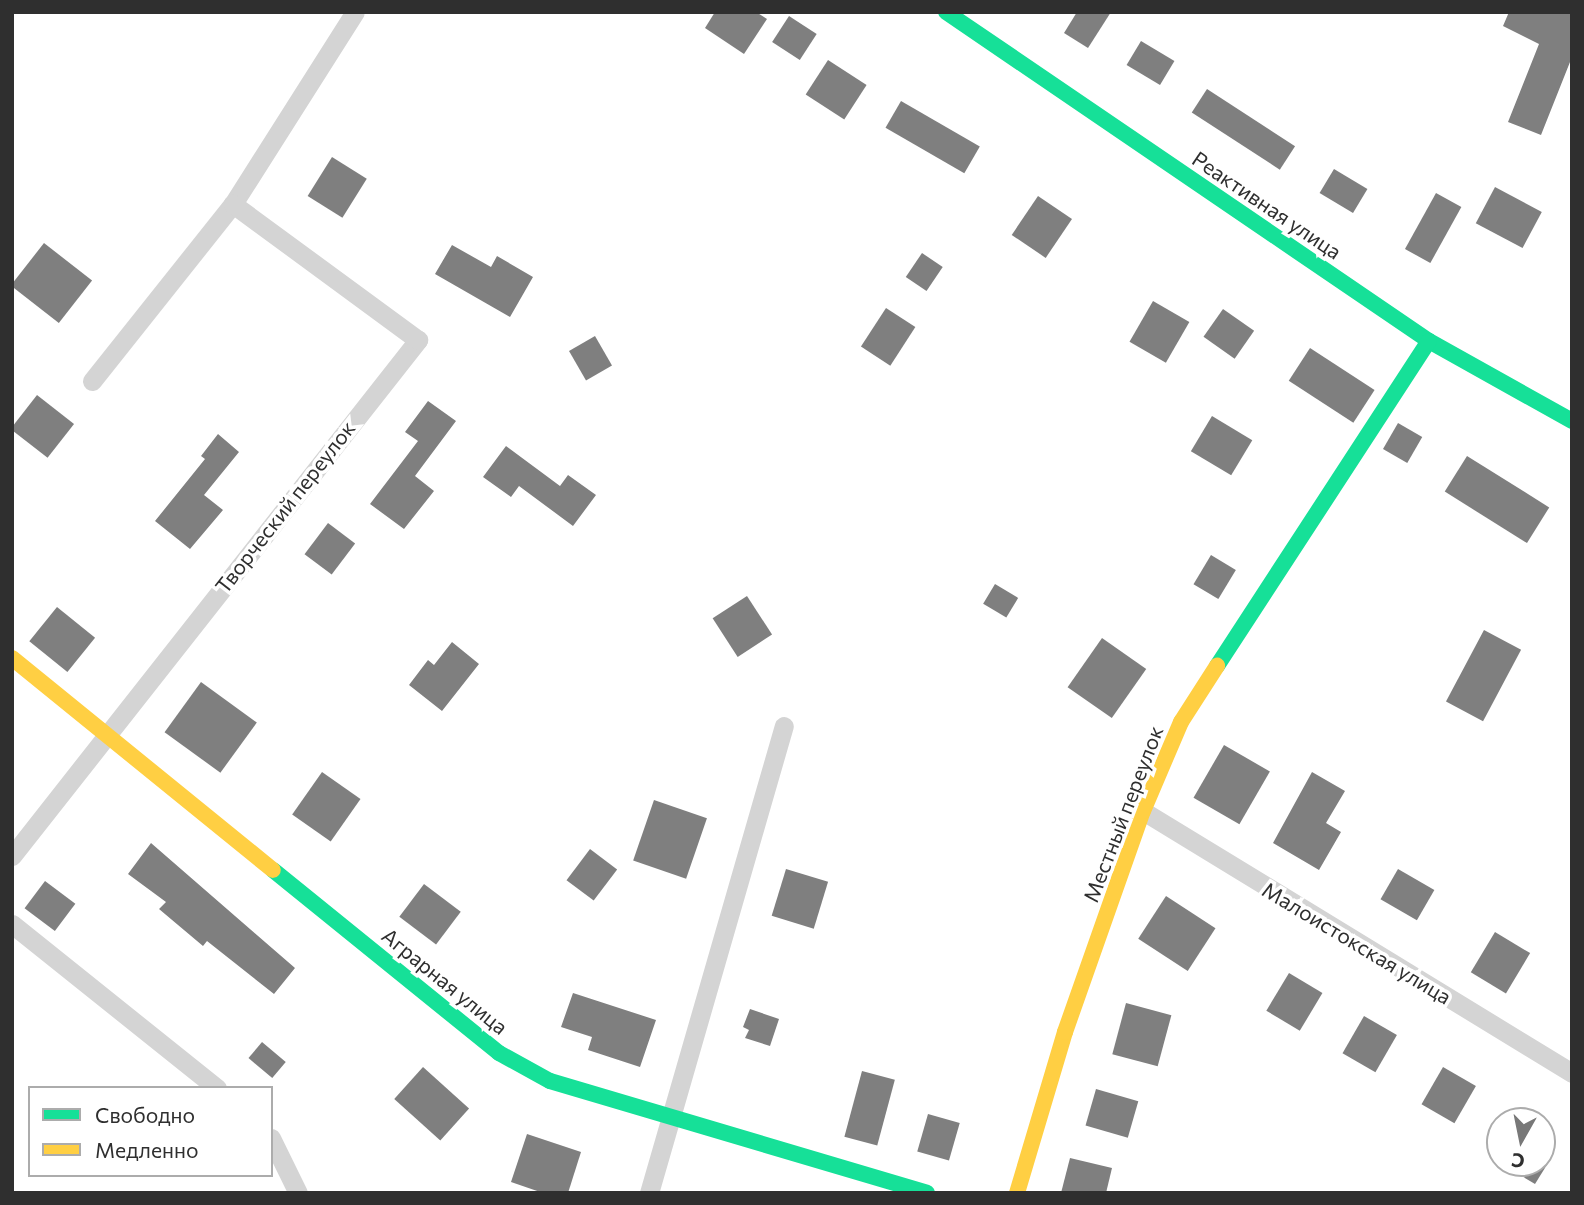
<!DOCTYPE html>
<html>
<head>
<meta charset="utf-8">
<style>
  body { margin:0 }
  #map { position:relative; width:1584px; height:1205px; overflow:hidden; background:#fff; font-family:Commissioner,sans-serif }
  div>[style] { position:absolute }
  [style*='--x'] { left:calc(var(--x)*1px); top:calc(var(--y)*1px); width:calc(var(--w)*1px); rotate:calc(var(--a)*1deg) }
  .building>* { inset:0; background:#7f7f7f; transform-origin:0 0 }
  .street>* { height:19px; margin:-9.5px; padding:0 9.5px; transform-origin:9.5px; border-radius:9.5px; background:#d4d4d4 }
  .fast>* { height:16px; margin:-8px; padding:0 8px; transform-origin:8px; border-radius:8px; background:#16e098 }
  .slow>* { height:16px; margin:-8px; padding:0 8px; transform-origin:8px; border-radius:8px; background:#ffcf43 }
  span { translate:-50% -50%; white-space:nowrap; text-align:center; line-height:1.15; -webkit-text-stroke:7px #fff; paint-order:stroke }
  .street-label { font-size:21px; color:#2f2f2f }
  .frame { position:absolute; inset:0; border:14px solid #2f2f2f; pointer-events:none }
  .legend { position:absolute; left:28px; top:1086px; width:245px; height:91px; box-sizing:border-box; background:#fff; border:2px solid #acacac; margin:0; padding:9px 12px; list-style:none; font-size:21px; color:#2f2f2f }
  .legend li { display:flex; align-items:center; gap:14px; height:35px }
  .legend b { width:35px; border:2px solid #acacac }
  .north { position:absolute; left:1486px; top:1107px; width:70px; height:70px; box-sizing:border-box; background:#fff; border:2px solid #acacac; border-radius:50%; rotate:189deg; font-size:19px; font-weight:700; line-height:28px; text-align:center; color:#2f2f2f }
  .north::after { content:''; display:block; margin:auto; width:24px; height:32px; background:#787878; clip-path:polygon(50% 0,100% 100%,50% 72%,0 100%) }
</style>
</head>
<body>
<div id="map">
  <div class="building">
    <i style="clip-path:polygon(715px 12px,756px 12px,767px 19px,744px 54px,705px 28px)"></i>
    <i style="clip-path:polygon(1077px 12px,1111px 12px,1088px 48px,1064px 33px)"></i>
    <i style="clip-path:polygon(1509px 12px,1572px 12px,1572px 57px,1541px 135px,1508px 122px,1539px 44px,1503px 26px)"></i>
    <i style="left:789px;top:16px;width:33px;height:31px;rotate:33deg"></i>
    <i style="left:1141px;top:41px;width:39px;height:28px;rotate:31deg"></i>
    <i style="left:828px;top:60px;width:46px;height:41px;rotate:33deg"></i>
    <i style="left:1207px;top:89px;width:105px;height:28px;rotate:33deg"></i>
    <i style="left:901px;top:101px;width:91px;height:31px;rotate:30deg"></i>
    <i style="left:332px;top:157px;width:41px;height:46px;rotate:32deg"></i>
    <i style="left:1334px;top:169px;width:39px;height:28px;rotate:31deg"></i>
    <i style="left:1495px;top:187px;width:53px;height:41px;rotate:28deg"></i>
    <i style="left:1436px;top:193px;width:29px;height:64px;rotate:29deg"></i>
    <i style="left:1038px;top:196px;width:41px;height:47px;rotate:34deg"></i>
    <i style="left:44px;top:243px;width:61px;height:54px;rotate:38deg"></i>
    <i style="clip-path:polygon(452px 245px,491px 267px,497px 256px,533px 277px,510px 317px,435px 274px)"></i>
    <i style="left:922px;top:253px;width:25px;height:29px;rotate:34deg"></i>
    <i style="left:1153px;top:301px;width:42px;height:47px;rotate:30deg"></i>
    <i style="left:886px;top:308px;width:35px;height:46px;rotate:33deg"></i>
    <i style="left:1223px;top:309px;width:38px;height:34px;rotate:35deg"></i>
    <i style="left:595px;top:336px;width:34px;height:30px;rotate:60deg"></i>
    <i style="left:1310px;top:348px;width:77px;height:39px;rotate:33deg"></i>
    <i style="left:37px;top:395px;width:47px;height:43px;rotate:38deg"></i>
    <i style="clip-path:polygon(428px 401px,456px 421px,415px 476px,434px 491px,404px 529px,370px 504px,418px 441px,405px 432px)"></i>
    <i style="left:1212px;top:416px;width:47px;height:41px;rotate:31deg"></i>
    <i style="left:1398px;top:423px;width:28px;height:30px;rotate:30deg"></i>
    <i style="clip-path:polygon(218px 434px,239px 452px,204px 495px,223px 510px,190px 549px,155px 521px,205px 459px,201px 456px)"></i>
    <i style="clip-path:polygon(506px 446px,560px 486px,568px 475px,596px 495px,573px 526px,519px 486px,511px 497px,483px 477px)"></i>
    <i style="left:1467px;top:456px;width:97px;height:42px;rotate:32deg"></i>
    <i style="left:328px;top:523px;width:34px;height:39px;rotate:37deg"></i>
    <i style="left:1211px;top:555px;width:29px;height:34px;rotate:31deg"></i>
    <i style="left:995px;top:584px;width:27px;height:23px;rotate:31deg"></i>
    <i style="left:747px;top:596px;width:46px;height:41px;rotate:57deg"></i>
    <i style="left:57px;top:607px;width:49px;height:44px;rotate:39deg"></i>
    <i style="left:1484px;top:630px;width:42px;height:81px;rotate:28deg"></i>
    <i style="left:1102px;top:638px;width:54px;height:60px;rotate:35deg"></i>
    <i style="clip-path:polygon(452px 642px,479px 664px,442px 711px,409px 685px,428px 660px,434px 665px)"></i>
    <i style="left:201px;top:682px;width:69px;height:62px;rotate:36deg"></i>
    <i style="left:1224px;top:745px;width:53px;height:61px;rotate:30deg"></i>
    <i style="left:322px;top:772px;width:47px;height:52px;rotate:35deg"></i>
    <i style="clip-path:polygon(1312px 772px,1345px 791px,1326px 823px,1341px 832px,1319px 870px,1273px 843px)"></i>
    <i style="left:654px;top:800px;width:56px;height:64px;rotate:19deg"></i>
    <i style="clip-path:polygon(151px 843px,295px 968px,274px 994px,207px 941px,203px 946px,159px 909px,166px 902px,128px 874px)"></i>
    <i style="left:590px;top:849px;width:34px;height:39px;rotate:37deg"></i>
    <i style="left:786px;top:869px;width:44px;height:49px;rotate:17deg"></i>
    <i style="left:1398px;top:869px;width:42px;height:35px;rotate:30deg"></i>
    <i style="left:45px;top:881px;width:38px;height:34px;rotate:37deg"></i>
    <i style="left:424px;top:884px;width:46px;height:41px;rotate:37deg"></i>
    <i style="left:1166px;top:896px;width:59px;height:51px;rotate:33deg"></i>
    <i style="left:1495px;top:932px;width:41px;height:47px;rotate:31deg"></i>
    <i style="left:1289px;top:973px;width:39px;height:44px;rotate:31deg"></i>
    <i style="clip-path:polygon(573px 993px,656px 1020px,640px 1067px,588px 1050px,592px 1037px,561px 1027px)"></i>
    <i style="left:1126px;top:1003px;width:47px;height:53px;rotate:15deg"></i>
    <i style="clip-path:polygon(750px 1009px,779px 1019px,770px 1046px,745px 1038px,749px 1030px,743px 1027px)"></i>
    <i style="left:1364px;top:1016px;width:38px;height:43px;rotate:30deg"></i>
    <i style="left:262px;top:1042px;width:31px;height:21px;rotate:40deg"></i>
    <i style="left:423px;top:1067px;width:62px;height:43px;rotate:42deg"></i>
    <i style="left:1443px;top:1067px;width:38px;height:43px;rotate:30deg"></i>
    <i style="left:862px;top:1071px;width:34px;height:68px;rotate:15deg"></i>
    <i style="left:1096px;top:1089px;width:44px;height:38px;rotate:16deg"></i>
    <i style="left:928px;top:1114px;width:33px;height:39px;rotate:16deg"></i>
    <i style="clip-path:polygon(527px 1134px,581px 1152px,568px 1193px,543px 1193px,511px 1182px)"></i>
    <i style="clip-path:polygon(1070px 1158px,1112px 1168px,1106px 1193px,1061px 1193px)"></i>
    <i style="clip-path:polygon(1500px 1163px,1548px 1163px,1535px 1184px)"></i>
  </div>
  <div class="street">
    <i style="--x:92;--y:381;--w:226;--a:-51.5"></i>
    <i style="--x:233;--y:204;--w:227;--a:-57.6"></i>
    <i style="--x:1143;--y:811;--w:503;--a:31.41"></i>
    <i style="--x:12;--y:856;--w:657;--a:-51.8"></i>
    <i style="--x:418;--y:340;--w:230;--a:-143.7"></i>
    <i style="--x:12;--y:924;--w:263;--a:38.7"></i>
    <i style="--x:271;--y:1138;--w:61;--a:63.9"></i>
    <i style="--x:649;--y:1193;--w:486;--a:-73.9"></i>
  </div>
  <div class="fast">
    <i style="--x:946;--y:12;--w:584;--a:34.26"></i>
    <i style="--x:1429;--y:341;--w:164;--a:29.2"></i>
    <i style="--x:1217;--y:666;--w:388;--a:-56.9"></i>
    <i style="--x:273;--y:870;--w:291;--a:39"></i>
    <i style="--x:499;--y:1053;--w:58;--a:28.8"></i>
    <i style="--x:550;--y:1081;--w:393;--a:16.5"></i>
  </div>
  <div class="slow">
    <i style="--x:12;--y:658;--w:336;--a:39.1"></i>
    <i style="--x:1017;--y:1193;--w:168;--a:-73.4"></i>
    <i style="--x:1065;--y:1032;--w:234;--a:-70.6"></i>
    <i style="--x:1143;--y:811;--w:97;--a:-66.9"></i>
    <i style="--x:1181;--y:722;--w:67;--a:-57.3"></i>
  </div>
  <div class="street-label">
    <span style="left:1267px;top:205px;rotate:34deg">Реактивная улица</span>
    <span style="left:285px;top:507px;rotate:-52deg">Творческий переулок</span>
    <span style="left:1123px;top:814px;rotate:-69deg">Местный переулок</span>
    <span style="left:1357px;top:943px;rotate:31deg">Малоистокская улица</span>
    <span style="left:445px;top:981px;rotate:39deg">Аграрная улица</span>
  </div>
  <div class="frame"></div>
  <ul class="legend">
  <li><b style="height:9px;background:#16e098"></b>Свободно</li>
  <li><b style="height:9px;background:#ffcf43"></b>Медленно</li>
  </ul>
  <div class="north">С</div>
</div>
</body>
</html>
